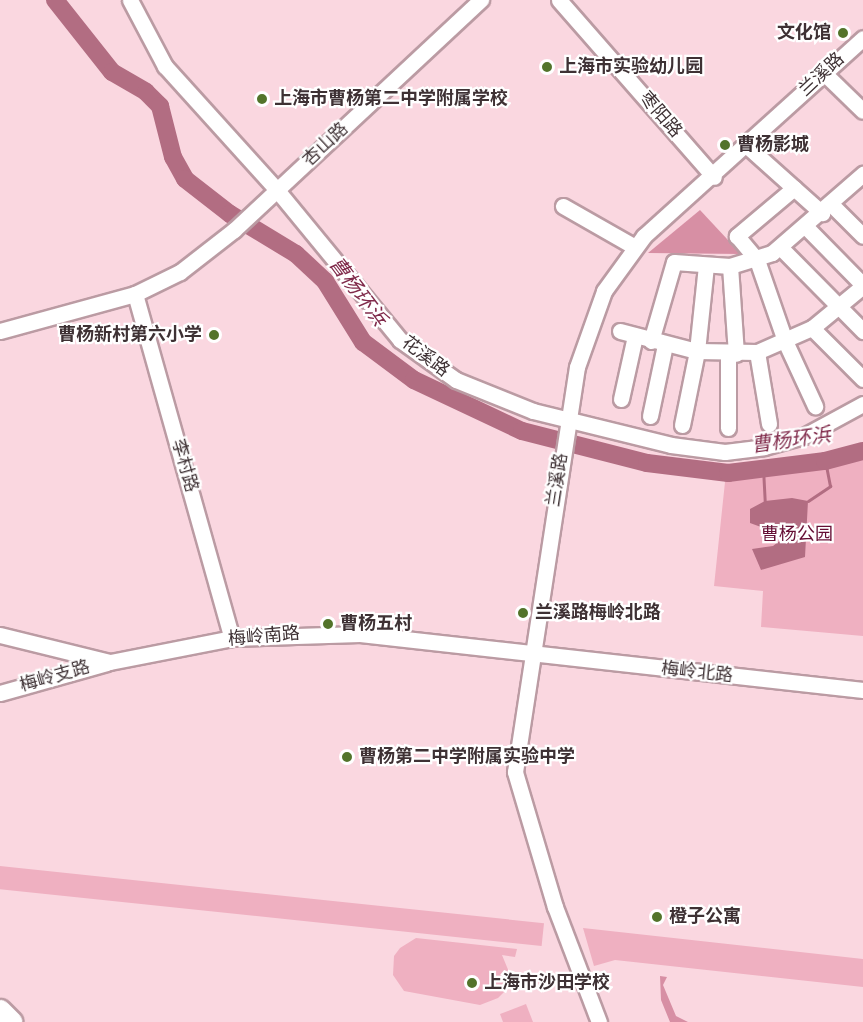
<!DOCTYPE html>
<html>
<head>
<meta charset="utf-8">
<style>
  body { margin:0 }
  #map { position:relative; width:863px; height:1022px; overflow:hidden; background:#fad7e0; font-family:"Source Sans 3","Noto Sans SC",sans-serif }
  div>[style] { position:absolute }
  [style*='--x'] { left:calc(var(--x)*1px); top:calc(var(--y)*1px); width:calc(var(--w)*1px); rotate:calc(var(--a)*1deg) }
  .green>* { inset:0; background:#efb0c1; transform-origin:0 0 }
  .forest>* { inset:0; background:#d78fa4 }
  .water>* { inset:0; background:#b26d82 }
  .stream>* { height:3px; margin:-1.5px; padding:0 1.5px; transform-origin:1.5px; border-radius:1.5px; background:#b26d82 }
  .river>* { height:18px; margin:-9px; padding:0 9px; transform-origin:9px; border-radius:9px; background:#b26d82 }
  .roads { filter:drop-shadow(2px 0 #bb9ba3) drop-shadow(-2px 0 #bb9ba3) drop-shadow(0 2px #bb9ba3) drop-shadow(0 -2px #bb9ba3) }
  .minor>* { height:15px; margin:-7.5px; padding:0 7.5px; transform-origin:7.5px; border-radius:7.5px; background:#fff }
  .highway>* { height:22px; margin:-11px; padding:0 11px; transform-origin:11px; border-radius:11px; background:#fff }
  .dots>* { width:16px; height:16px; translate:-50% -50%; box-sizing:border-box; border:3px solid #fff; border-radius:50% }
  span { translate:-50% -50%; white-space:nowrap; text-align:center; line-height:1.15; -webkit-text-stroke:4.5px #fff; paint-order:stroke }
  .poi-label { font-size:18px; color:#3e3134; font-weight:700 }
  .right { translate:-100% -50%; text-align:right }
  .left { translate:0 -50%; text-align:left }
  .street-label { font-size:18px; color:#3e3134 }
  .park-label { font-size:18px; color:#650e34 }
  .water-label { font-size:20px; color:#802b4b; font-style:italic }
</style>
</head>
<body>
<div id="map">
  <div class="green">
    <i style="clip-path:polygon(863px 456px,863px 636px,761px 627px,763px 591px,714px 586px,725px 482px)"></i>
    <i style="left:0;top:866px;width:547px;height:23px;rotate:6deg"></i>
    <i style="clip-path:polygon(583px 928px,863px 959px,863px 987px,615px 960px,594px 966px)"></i>
    <i style="clip-path:polygon(416px 938px,517px 949px,515px 957px,502px 955px,509px 972px,505px 991px,498px 998px,480px 1005px,404px 991px,393px 975px,394px 956px,400px 948px)"></i>
    <i style="clip-path:polygon(526px 1004px,533px 1022px,503px 1022px,500px 1014px)"></i>
  </div>
  <div class="forest">
    <i style="clip-path:polygon(700px 210px,741px 254px,648px 253px)"></i>
    <i style="clip-path:polygon(660px 976px,667px 977px,663px 985px,676px 1016px,688px 1022px,670px 1022px,661px 1000px)"></i>
  </div>
  <div class="water">
    <i style="clip-path:polygon(792px 498px,808px 501px,805px 557px,761px 570px,752px 549px,773px 546px,782px 539px,781px 529px,773px 523px,761px 527px,750px 523px,750px 509px,765px 501px)"></i>
  </div>
  <div class="stream">
    <i style="--x:763;--y:468;--w:33;--a:87"></i>
    <i style="--x:808;--y:501;--w:27;--a:-34"></i>
    <i style="--x:830;--y:486;--w:25;--a:-101"></i>
  </div>
  <div class="river">
    <i style="--x:55;--y:0;--w:92;--a:51.6"></i>
    <i style="--x:112;--y:72;--w:39;--a:30"></i>
    <i style="--x:146;--y:92;--w:20;--a:45"></i>
    <i style="--x:160;--y:106;--w:53;--a:75.7"></i>
    <i style="--x:173;--y:157;--w:25;--a:61"></i>
    <i style="--x:185;--y:179;--w:57;--a:37.9"></i>
    <i style="--x:230;--y:214;--w:77;--a:31.2"></i>
    <i style="--x:296;--y:254;--w:40;--a:43"></i>
    <i style="--x:325;--y:281;--w:72;--a:58.1"></i>
    <i style="--x:363;--y:342;--w:64;--a:36.7"></i>
    <i style="--x:414;--y:380;--w:119;--a:25.3"></i>
    <i style="--x:522;--y:431;--w:129;--a:14.4"></i>
    <i style="--x:647;--y:463;--w:82;--a:7"></i>
    <i style="--x:728;--y:473;--w:98;--a:-7.1"></i>
    <i style="--x:825;--y:461;--w:39;--a:-15"></i>
  </div>
  <div class="roads">
    <div class="minor">
      <i style="--x:130;--y:0;--w:75;--a:62.1"></i>
      <i style="--x:165;--y:66;--w:167;--a:47.9"></i>
      <i style="--x:277;--y:190;--w:194;--a:50.6"></i>
      <i style="--x:400;--y:340;--w:69;--a:35.5"></i>
      <i style="--x:456;--y:380;--w:83;--a:21.9"></i>
      <i style="--x:533;--y:411;--w:142;--a:13.8"></i>
      <i style="--x:671;--y:445;--w:54;--a:7.4"></i>
      <i style="--x:725;--y:452;--w:39;--a:-7"></i>
      <i style="--x:764;--y:447;--w:41;--a:-15.4"></i>
      <i style="--x:804;--y:436;--w:67;--a:-28.5"></i>
      <i style="--x:559;--y:0;--w:235;--a:48.8"></i>
      <i style="--x:824;--y:73;--w:54;--a:44.3"></i>
      <i style="--x:747;--y:146;--w:101;--a:41.8"></i>
      <i style="--x:794;--y:188;--w:75;--a:139.9"></i>
      <i style="--x:737;--y:236;--w:31;--a:50"></i>
      <i style="--x:757;--y:260;--w:86;--a:70.9"></i>
      <i style="--x:785;--y:341;--w:72;--a:65.2"></i>
      <i style="--x:831;--y:204;--w:45;--a:45"></i>
      <i style="--x:563;--y:206;--w:83;--a:29.7"></i>
      <i style="--x:806;--y:227;--w:81;--a:45.5"></i>
      <i style="--x:781;--y:248;--w:117;--a:45.3"></i>
      <i style="--x:730;--y:266;--w:88;--a:86.1"></i>
      <i style="--x:135;--y:294;--w:357;--a:74.3"></i>
      <i style="--x:812;--y:328;--w:72;--a:45"></i>
      <i style="--x:0;--y:331;--w:140;--a:-15.3"></i>
      <i style="--x:135;--y:294;--w:50;--a:-26.1"></i>
      <i style="--x:180;--y:272;--w:68;--a:-37.9"></i>
      <i style="--x:234;--y:230;--w:338;--a:-43"></i>
      <i style="--x:620;--y:331;--w:80;--a:14.6"></i>
      <i style="--x:697;--y:351;--w:60;--a:1"></i>
      <i style="--x:757;--y:352;--w:60;--a:-23.6"></i>
      <i style="--x:812;--y:328;--w:66;--a:-39.5"></i>
      <i style="--x:651;--y:341;--w:82;--a:-73.8"></i>
      <i style="--x:674;--y:262;--w:56;--a:4.1"></i>
      <i style="--x:730;--y:266;--w:44;--a:-17.2"></i>
      <i style="--x:772;--y:253;--w:121;--a:-41"></i>
      <i style="--x:757;--y:352;--w:73;--a:80.5"></i>
      <i style="--x:621;--y:399;--w:65;--a:-77.5"></i>
      <i style="--x:650;--y:416;--w:73;--a:-78.1"></i>
      <i style="--x:682;--y:425;--w:76;--a:-78.5"></i>
      <i style="--x:697;--y:351;--w:85;--a:-84"></i>
      <i style="--x:728;--y:428;--w:74;--a:-90"></i>
      <i style="--x:0;--y:635;--w:113;--a:13.8"></i>
      <i style="--x:110;--y:662;--w:124;--a:-11.1"></i>
      <i style="--x:232;--y:638;--w:128;--a:-1.8"></i>
      <i style="--x:360;--y:634;--w:506;--a:6.35"></i>
      <i style="--x:0;--y:693;--w:111;--a:-15.7"></i>
      <i style="--x:599;--y:1022;--w:123;--a:-110.9"></i>
      <i style="--x:555;--y:907;--w:141;--a:-106.5"></i>
      <i style="--x:515;--y:772;--w:410;--a:-81.3"></i>
      <i style="--x:577;--y:367;--w:81;--a:-70.4"></i>
      <i style="--x:604;--y:291;--w:68;--a:-54"></i>
      <i style="--x:644;--y:236;--w:295;--a:-42.1"></i>
    </div>
    <div class="highway">
      <i style="--x:0;--y:1011;--w:16;--a:45"></i>
    </div>
  </div>
  <div class="dots">
    <i style="left:843px;top:33px;background:#53732a"></i>
    <i style="left:547px;top:67px;background:#53732a"></i>
    <i style="left:262px;top:99px;background:#53732a"></i>
    <i style="left:725px;top:145px;background:#53732a"></i>
    <i style="left:214px;top:335px;background:#53732a"></i>
    <i style="left:523px;top:613px;background:#53732a"></i>
    <i style="left:328px;top:624px;background:#53732a"></i>
    <i style="left:347px;top:757px;background:#53732a"></i>
    <i style="left:657px;top:917px;background:#53732a"></i>
    <i style="left:472px;top:983px;background:#53732a"></i>
  </div>
  <div class="poi-label">
    <span class="right" style="left:831px;top:33px">文化馆</span>
    <span class="left" style="left:559px;top:67px">上海市实验幼儿园</span>
    <span class="left" style="left:274px;top:99px">上海市曹杨第二中学附属学校</span>
    <span class="left" style="left:737px;top:145px">曹杨影城</span>
    <span class="right" style="left:202px;top:335px">曹杨新村第六小学</span>
    <span class="left" style="left:535px;top:613px">兰溪路梅岭北路</span>
    <span class="left" style="left:340px;top:624px">曹杨五村</span>
    <span class="left" style="left:359px;top:757px">曹杨第二中学附属实验中学</span>
    <span class="left" style="left:669px;top:917px">橙子公寓</span>
    <span class="left" style="left:484px;top:983px">上海市沙田学校</span>
  </div>
  <div class="street-label">
    <span style="left:822px;top:75px;rotate:-43deg">兰溪路</span>
    <span style="left:660px;top:115px;rotate:49deg">枣阳路</span>
    <span style="left:326px;top:145px;rotate:-43deg">杏山路</span>
    <span style="left:425px;top:357px;rotate:37deg">花溪路</span>
    <span style="left:184px;top:466px;rotate:74deg">李村路</span>
    <span style="left:558px;top:480px;rotate:-81deg">兰溪路</span>
    <span style="left:264px;top:637px;rotate:-5deg">梅岭南路</span>
    <span style="left:697px;top:673px;rotate:6deg">梅岭北路</span>
    <span style="left:55px;top:677px;rotate:-16deg">梅岭支路</span>
  </div>
  <div class="park-label">
    <span style="left:797px;top:535px">曹杨公园</span>
  </div>
  <div class="water-label">
    <span style="left:357px;top:292px;rotate:53deg">曹杨环浜</span>
    <span style="left:791px;top:441px;rotate:-8deg">曹杨环浜</span>
  </div>
</div>
</body>
</html>
